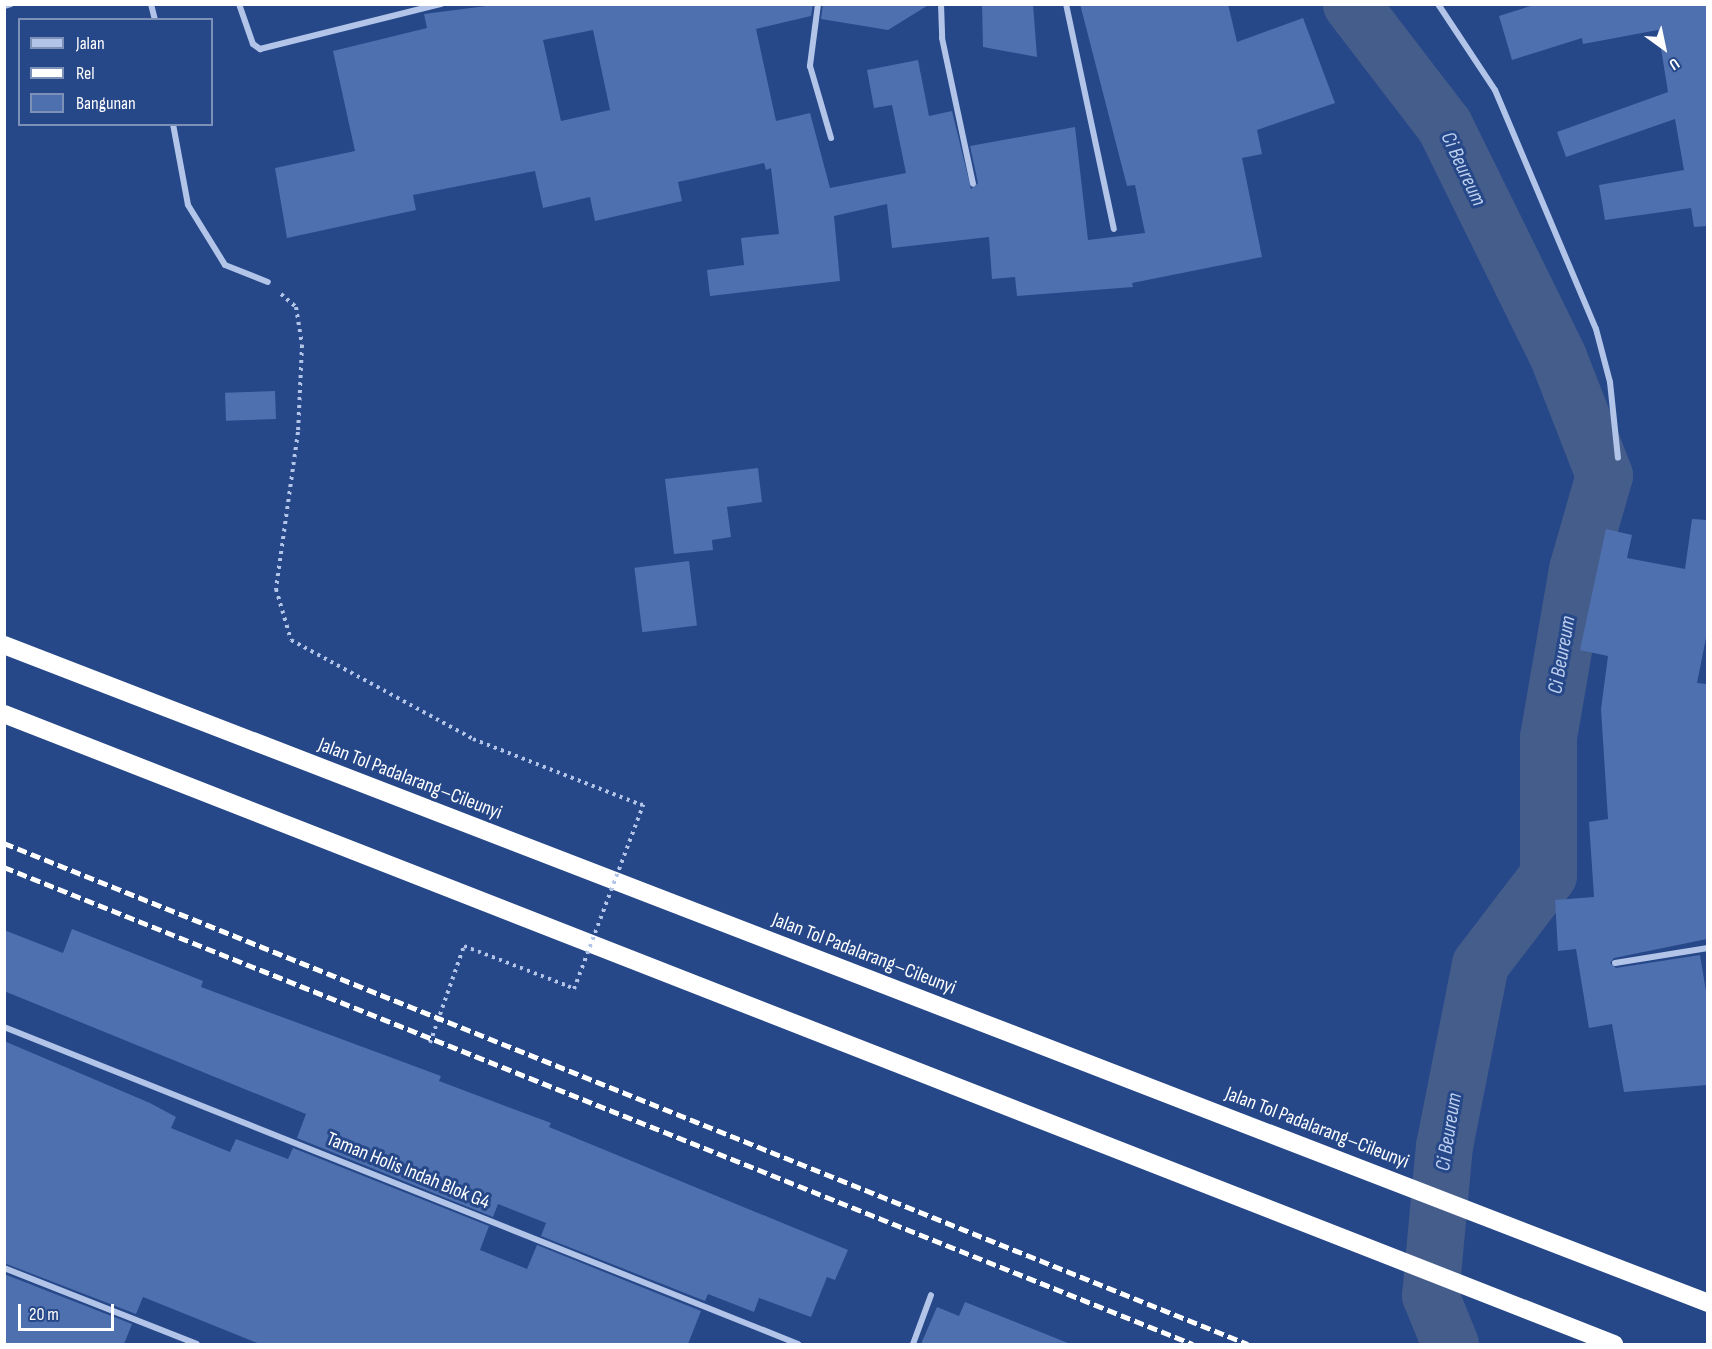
<!DOCTYPE html>
<html>
<head>
<meta charset="utf-8">
<style>
  body { margin:0 }
  #map { position:relative; width:1712px; height:1349px; overflow:hidden; background:#264788; font-family:"Sofia Sans Condensed",sans-serif }
  div>[style] { position:absolute }
  [style*='--x'] { left:calc(var(--x)*1px); top:calc(var(--y)*1px); width:calc(var(--w)*1px); rotate:calc(var(--a)*1deg) }
  .river>* { height:57px; margin:-28.5px; padding:0 28.5px; transform-origin:28.5px; border-radius:28.5px; background:#455d8b }
  .building>* { inset:0; background:#4e70af; transform-origin:0 0 }
  .path>* { height:4px; margin-top:-2px; transform-origin:0; background:repeating-linear-gradient(90deg,#b2c5e9 0 3px,transparent 0 7.5px) }
  .minor>* { height:6px; margin:-3px; padding:0 3px; transform-origin:3px; border-radius:3px; background:#b2c5e9 }
  .motorway>* { height:18px; margin:-9px; padding:0 9px; transform-origin:9px; border-radius:9px; background:#fff }
  .rail>* { height:4.5px; margin-top:-2.25px; transform-origin:0; background:repeating-linear-gradient(90deg,#fff 0 10px,transparent 0 14.5px) }
  .path-bridge>* { height:4px; margin-top:-2px; transform-origin:0; background:repeating-linear-gradient(90deg,#b2c5e9 0 3px,transparent 0 7.5px) }
  span { translate:-50% -50%; white-space:nowrap; text-align:center; line-height:1.15; -webkit-text-stroke:6px #264788; paint-order:stroke }
  .street-label { font-size:20px; color:#fff }
  .water-label { font-size:21px; color:#bed0f0; font-style:italic }
  .frame { position:absolute; inset:0; border:6px solid #fff; pointer-events:none }
  .legend { position:absolute; left:18px; top:18px; width:195px; height:108px; box-sizing:border-box; background:#264788; border:2px solid #7d91b8; margin:0; padding:8px 10px; list-style:none; font-size:18px; color:#fff }
  .legend li { display:flex; align-items:center; gap:12px; height:30px }
  .legend b { width:30px; border:2px solid #7d91b8 }
  .north { position:absolute; left:1634px; top:18px; width:60px; height:60px; -webkit-text-stroke:4px #264788; paint-order:stroke; rotate:147deg; font-size:16px; font-weight:700; line-height:24px; text-align:center; color:#fff }
  .north::after { content:''; display:block; margin:auto; width:21px; height:27px; background:#fff; clip-path:polygon(50% 0,100% 100%,50% 72%,0 100%) }
  .scale { position:absolute; left:18px; top:1304px; width:96px; height:27px; box-sizing:border-box; border:3px solid #fff; border-top:0; padding-left:8px; font-size:18px; line-height:21px; white-space:nowrap; color:#fff; -webkit-text-stroke:4px #264788; paint-order:stroke }
</style>
</head>
<body>
<div id="map">
  <div class="river">
    <i style="--x:1351;--y:4;--w:153;--a:52.5"></i>
    <i style="--x:1444;--y:125;--w:258;--a:63.8"></i>
    <i style="--x:1558;--y:357;--w:127;--a:68.7"></i>
    <i style="--x:1604;--y:475;--w:98;--a:106"></i>
    <i style="--x:1577;--y:569;--w:170;--a:99.8"></i>
    <i style="--x:1548;--y:737;--w:138;--a:90"></i>
    <i style="--x:1548;--y:875;--w:112;--a:127.4"></i>
    <i style="--x:1480;--y:964;--w:185;--a:101.2"></i>
    <i style="--x:1444;--y:1145;--w:151;--a:95.3"></i>
    <i style="--x:1430;--y:1295;--w:53;--a:67.8"></i>
  </div>
  <div class="building">
    <i style="clip-path:polygon(evenodd,502px 4px,813px 4px,811px 16px,756px 29px,776px 121px,810px 113px,830px 188px,906px 173px,892px 105px,874px 108px,867px 70px,918px 60px,929px 116px,952px 111px,971px 189px,978px 183px,970px 146px,1075px 127px,1088px 240px,1145px 233px,1135px 185px,1127px 186px,1080px 4px,1228px 4px,1237px 42px,1303px 18px,1335px 103px,1257px 130px,1262px 154px,1242px 158px,1262px 257px,1132px 283px,1133px 287px,1017px 296px,1015px 277px,992px 279px,989px 237px,892px 248px,887px 204px,834px 216px,840px 281px,710px 296px,707px 270px,744px 265px,741px 238px,779px 234px,771px 168px,766px 170px,764px 163px,678px 182px,682px 201px,595px 221px,590px 197px,543px 208px,535px 171px,413px 195px,416px 210px,287px 238px,275px 168px,355px 151px,333px 51px,427px 28px,424px 14px,502px 4px,593px 30px,610px 110px,561px 121px,543px 40px,593px 30px)"></i>
    <i style="clip-path:polygon(823px 4px,930px 4px,888px 30px,821px 19px)"></i>
    <i style="clip-path:polygon(982px 4px,1033px 4px,1037px 57px,983px 47px)"></i>
    <i style="clip-path:polygon(1537px 4px,1707px 4px,1707px 226px,1694px 227px,1691px 208px,1605px 220px,1599px 185px,1684px 170px,1675px 119px,1566px 157px,1557px 132px,1668px 92px,1658px 30px,1583px 44px,1582px 38px,1512px 60px,1499px 16px)"></i>
    <i style="left:275px;top:391px;width:28px;height:50px;rotate:88deg"></i>
    <i style="clip-path:polygon(758px 468px,762px 502px,727px 507px,731px 537px,712px 540px,713px 550px,674px 554px,665px 479px)"></i>
    <i style="clip-path:polygon(1692px 519px,1707px 520px,1707px 633px,1697px 683px,1707px 684px,1707px 939px,1614px 958px,1610px 963px,1616px 968px,1700px 955px,1707px 997px,1707px 1085px,1624px 1092px,1612px 1024px,1589px 1028px,1576px 949px,1558px 951px,1555px 900px,1594px 897px,1589px 822px,1608px 819px,1601px 709px,1608px 656px,1580px 650px,1606px 529px,1632px 535px,1627px 558px,1685px 569px)"></i>
    <i style="left:689px;top:561px;width:65px;height:55px;rotate:83deg"></i>
    <i style="clip-path:polygon(72px 929px,203px 981px,201px 987px,441px 1076px,439px 1081px,551px 1123px,549px 1127px,848px 1250px,835px 1280px,827px 1277px,811px 1317px,759px 1298px,754px 1312px,708px 1294px,705px 1301px,541px 1236px,546px 1223px,498px 1204px,493px 1217px,297px 1138px,306px 1114px,4px 991px,4px 930px,63px 953px)"></i>
    <i style="clip-path:polygon(4px 1041px,150px 1103px,176px 1117px,171px 1128px,230px 1152px,236px 1139px,288px 1159px,293px 1148px,489px 1226px,480px 1250px,527px 1269px,537px 1245px,701px 1311px,688px 1344px,260px 1344px,143px 1297px,136px 1314px,4px 1263px)"></i>
    <i style="clip-path:polygon(4px 1274px,132px 1324px,124px 1344px,4px 1344px)"></i>
    <i style="clip-path:polygon(965px 1302px,1068px 1343px,1068px 1344px,921px 1344px,937px 1307px,959px 1316px)"></i>
  </div>
  <div class="path">
    <i style="--x:281;--y:294;--w:20;--a:41"></i>
    <i style="--x:296;--y:307;--w:38;--a:81"></i>
    <i style="--x:302;--y:345;--w:87;--a:92.6"></i>
    <i style="--x:298;--y:432;--w:159;--a:98"></i>
    <i style="--x:276;--y:589;--w:53;--a:73.6"></i>
    <i style="--x:291;--y:640;--w:207;--a:28.5"></i>
    <i style="--x:473;--y:739;--w:178;--a:21.4"></i>
    <i style="--x:430;--y:1043;--w:103;--a:-70.7"></i>
    <i style="--x:464;--y:946;--w:111;--a:21"></i>
  </div>
  <div class="minor">
    <i style="--x:151;--y:4;--w:16;--a:76"></i>
    <i style="--x:239;--y:4;--w:42;--a:70.7"></i>
    <i style="--x:253;--y:44;--w:9;--a:36"></i>
    <i style="--x:260;--y:49;--w:187;--a:-14"></i>
    <i style="--x:818;--y:4;--w:63;--a:97.4"></i>
    <i style="--x:810;--y:66;--w:75;--a:73.7"></i>
    <i style="--x:941;--y:4;--w:34;--a:88"></i>
    <i style="--x:942;--y:38;--w:149;--a:78"></i>
    <i style="--x:1066;--y:4;--w:230;--a:78"></i>
    <i style="--x:1438;--y:4;--w:103;--a:56.5"></i>
    <i style="--x:1495;--y:90;--w:259;--a:67.1"></i>
    <i style="--x:1596;--y:329;--w:55;--a:75.2"></i>
    <i style="--x:1610;--y:382;--w:76;--a:84"></i>
    <i style="--x:4;--y:6;--w:7;--a:-16"></i>
    <i style="--x:173;--y:124;--w:82;--a:79.5"></i>
    <i style="--x:188;--y:205;--w:70;--a:58.3"></i>
    <i style="--x:225;--y:265;--w:46;--a:21.6"></i>
    <i style="--x:1615;--y:963;--w:94;--a:-9.2"></i>
    <i style="--x:4;--y:1027;--w:855;--a:21.76"></i>
    <i style="--x:4;--y:1268;--w:207;--a:21.5"></i>
    <i style="--x:913;--y:1344;--w:52;--a:-69.8"></i>
  </div>
  <div class="motorway">
    <i style="--x:4;--y:645;--w:1827;--a:21.11"></i>
    <i style="--x:4;--y:714;--w:1729;--a:21.37"></i>
  </div>
  <div class="rail">
    <i style="--x:4;--y:843;--w:1341;--a:21.94"></i>
    <i style="--x:4;--y:867;--w:1281;--a:21.86"></i>
  </div>
  <div class="path-bridge">
    <i style="--x:568;--y:986;--w:7;--a:27"></i>
    <i style="--x:574;--y:989;--w:197;--a:-69.4"></i>
    <i style="--x:643;--y:805;--w:4;--a:-166"></i>
  </div>
  <div class="street-label">
    <span style="left:410px;top:779px;rotate:21deg">Jalan Tol Padalarang–Cileunyi</span>
    <span style="left:864px;top:954px;rotate:21deg">Jalan Tol Padalarang–Cileunyi</span>
    <span style="left:1317px;top:1128px;rotate:21deg">Jalan Tol Padalarang–Cileunyi</span>
    <span style="left:408px;top:1171px;rotate:22deg">Taman Holis Indah Blok G4</span>
  </div>
  <div class="water-label">
    <span style="left:1463px;top:169px;rotate:65deg">Ci Beureum</span>
    <span style="left:1562px;top:655px;rotate:-80deg">Ci Beureum</span>
    <span style="left:1449px;top:1132px;rotate:-81deg">Ci Beureum</span>
  </div>
  <div class="frame"></div>
  <ul class="legend">
  <li><b style="height:8px;background:#b2c5e9"></b>Jalan</li>
  <li><b style="height:8px;background:#fff"></b>Rel</li>
  <li><b style="height:16px;background:#4e70af"></b>Bangunan</li>
  </ul>
  <div class="north">U</div>
  <div class="scale">20 m</div>
</div>
</body>
</html>
